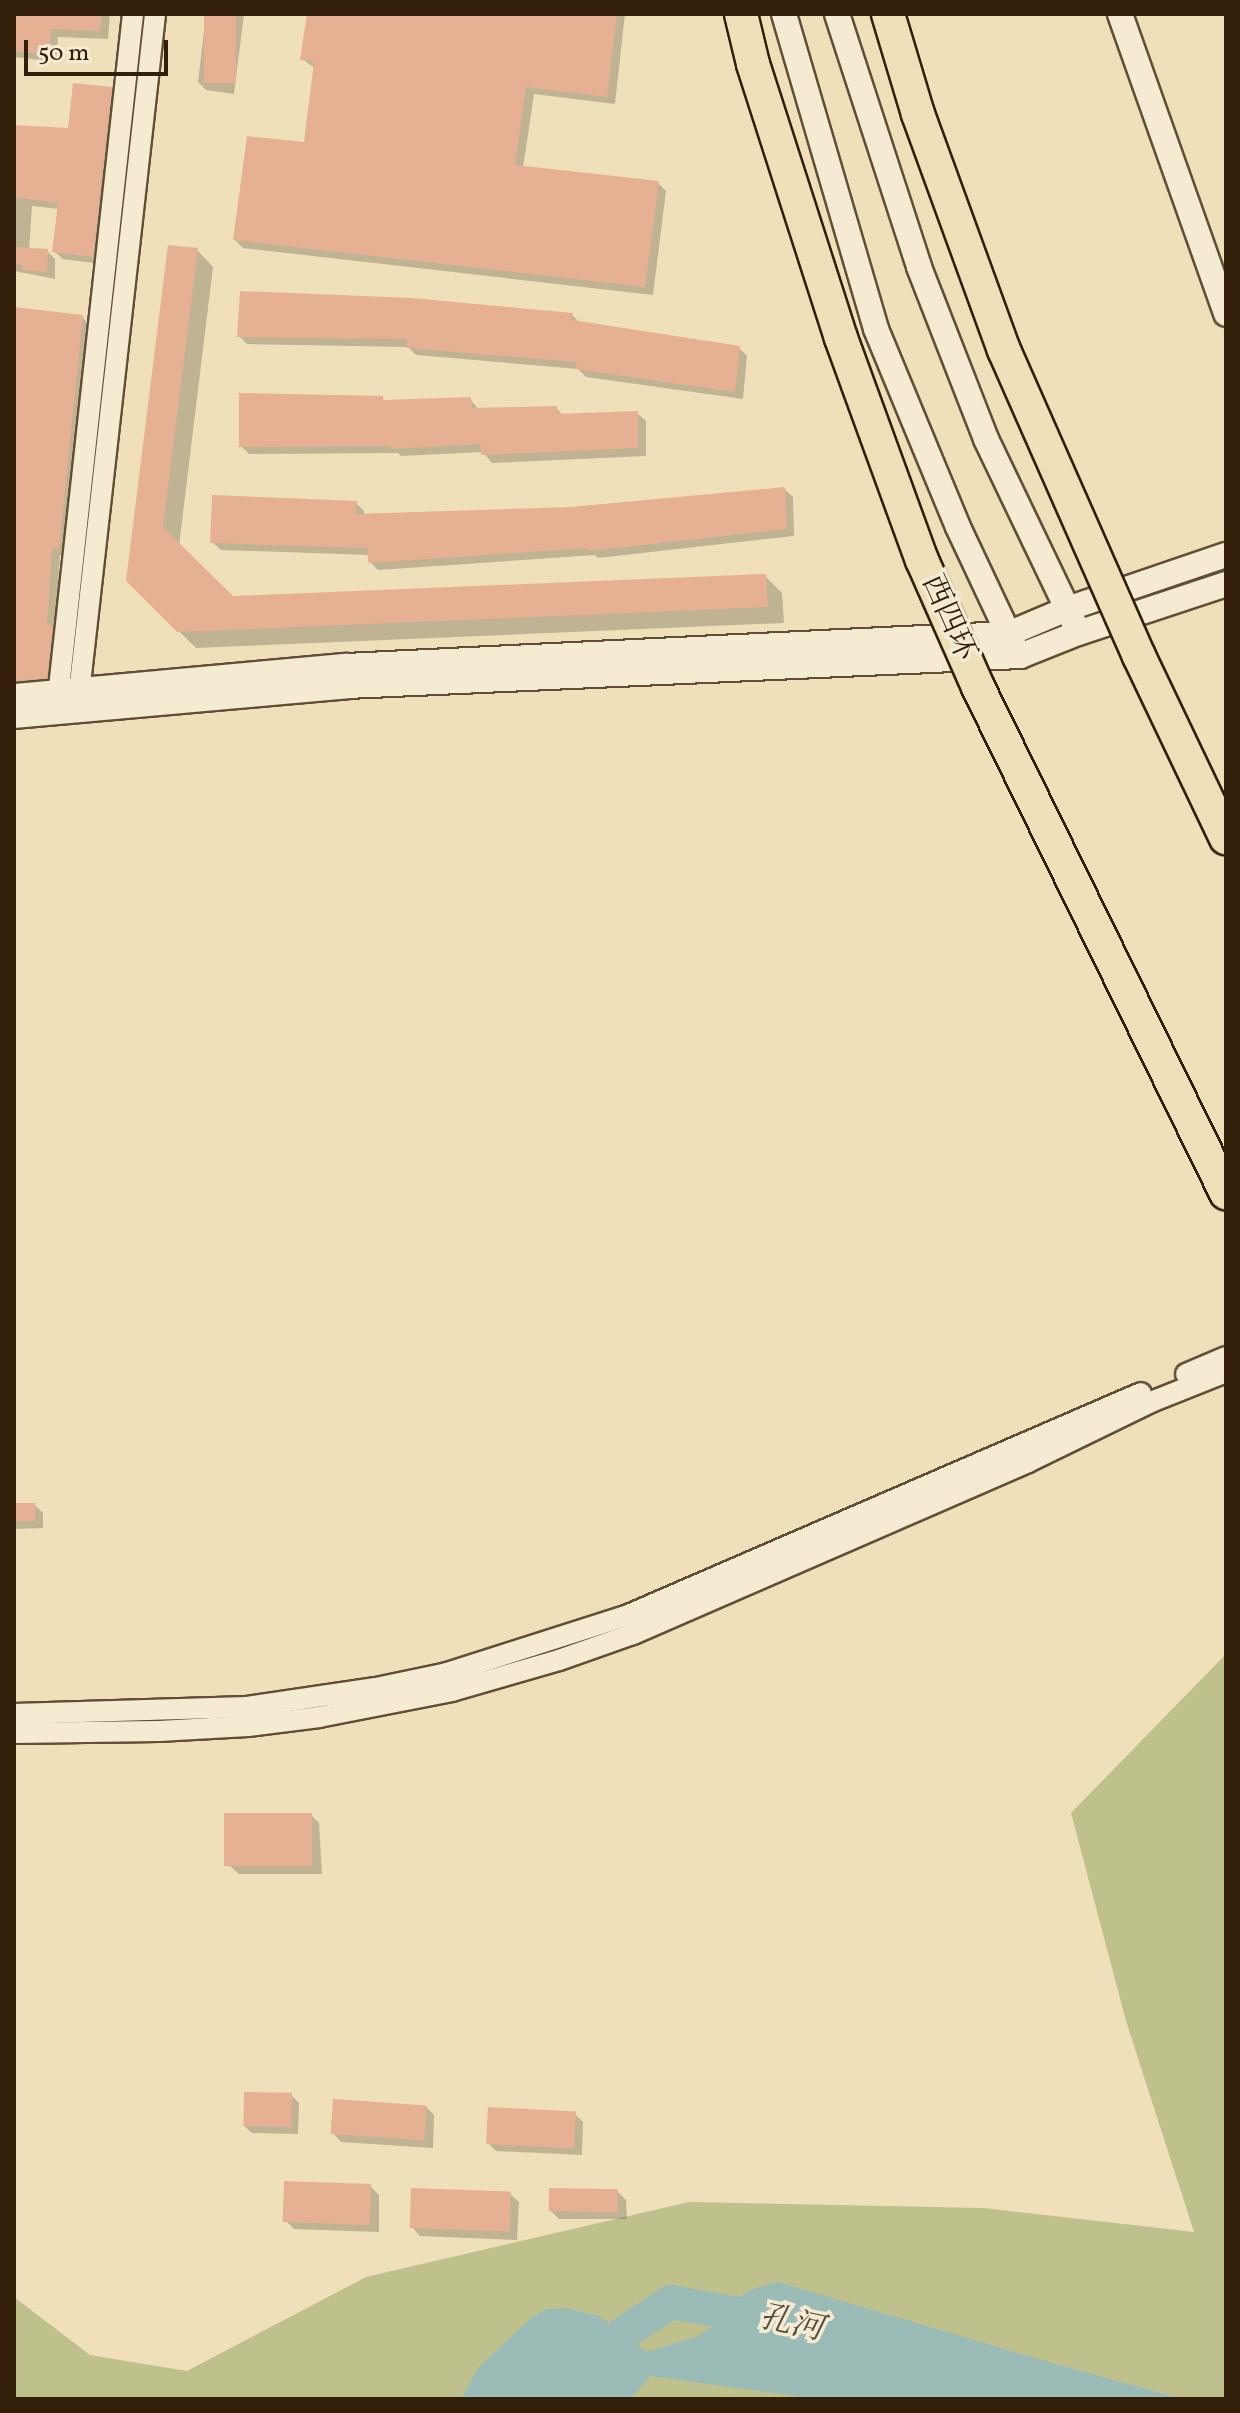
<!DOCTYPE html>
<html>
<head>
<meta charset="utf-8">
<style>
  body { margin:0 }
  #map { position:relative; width:1240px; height:2413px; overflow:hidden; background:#efe0ba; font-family:Vollkorn,"Noto Serif SC",serif }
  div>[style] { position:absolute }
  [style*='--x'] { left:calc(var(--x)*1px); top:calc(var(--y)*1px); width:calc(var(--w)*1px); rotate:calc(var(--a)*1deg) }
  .green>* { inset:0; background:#bec18c }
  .water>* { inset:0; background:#9bbbb6 }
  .shadow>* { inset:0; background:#0003 }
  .river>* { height:34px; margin:-17px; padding:0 17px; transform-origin:17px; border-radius:17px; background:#9bbbb6 }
  .building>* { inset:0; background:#e6b193; transform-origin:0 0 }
  .roads { filter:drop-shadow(2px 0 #624e35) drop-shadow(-2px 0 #624e35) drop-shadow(0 2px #624e35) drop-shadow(0 -2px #624e35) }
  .minor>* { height:20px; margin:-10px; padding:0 10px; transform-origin:10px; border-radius:10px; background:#f5ebd2 }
  .tertiary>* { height:24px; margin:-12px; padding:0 12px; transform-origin:12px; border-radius:12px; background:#f5ebd2 }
  .bridges { filter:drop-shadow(2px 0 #331e09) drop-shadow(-2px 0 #331e09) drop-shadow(0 2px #331e09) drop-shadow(0 -2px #331e09) }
  .trunk-bridge>* { height:32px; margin:-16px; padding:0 16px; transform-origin:16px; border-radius:16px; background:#efe0ba }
  span { translate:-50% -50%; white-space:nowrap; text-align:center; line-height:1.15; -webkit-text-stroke:7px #f5ebd2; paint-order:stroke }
  .street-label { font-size:30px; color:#331e09 }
  .water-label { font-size:32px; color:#524d3d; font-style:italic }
  .frame { position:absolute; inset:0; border:16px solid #331e09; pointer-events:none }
  .scale { position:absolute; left:24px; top:40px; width:144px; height:36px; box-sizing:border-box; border:4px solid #331e09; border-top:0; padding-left:10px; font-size:24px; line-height:28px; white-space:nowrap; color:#331e09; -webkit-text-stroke:6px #f5ebd2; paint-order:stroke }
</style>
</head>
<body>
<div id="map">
  <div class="green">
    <i style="clip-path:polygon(1226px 1654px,1226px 2399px,14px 2399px,14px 2297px,90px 2355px,187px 2371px,366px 2277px,689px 2202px,984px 2208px,1194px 2232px,1126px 2021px,1071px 1813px)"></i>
  </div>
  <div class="water">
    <i style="clip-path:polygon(778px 2282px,1042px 2360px,1182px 2399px,817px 2399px,650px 2376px,631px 2399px,461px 2399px,478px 2368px,532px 2317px,546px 2309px,566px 2308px,599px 2316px,647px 2352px,698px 2336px,721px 2320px,733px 2303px,749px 2290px)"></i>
  </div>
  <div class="shadow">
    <i style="clip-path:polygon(14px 14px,110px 14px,108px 39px,58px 37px,56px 62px,14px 57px)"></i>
    <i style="clip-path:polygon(206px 14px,244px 14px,234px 94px,206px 90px,198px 82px)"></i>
    <i style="clip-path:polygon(309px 14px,625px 14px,615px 104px,534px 94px,523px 168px,658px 183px,666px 191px,653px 295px,243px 248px,235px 240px,305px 144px,315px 68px,302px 59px)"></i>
    <i style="clip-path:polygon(111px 89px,119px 97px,101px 264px,63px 259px,54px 251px,60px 209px,32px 206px,29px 250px,47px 251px,55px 259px,55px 279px,14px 271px,14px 127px,69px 130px)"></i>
    <i style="clip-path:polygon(197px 250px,213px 267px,179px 546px,232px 598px,765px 576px,782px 593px,784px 623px,196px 648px,128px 581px)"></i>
    <i style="clip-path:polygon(14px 309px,82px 317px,90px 325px,67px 556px,60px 555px,55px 630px,60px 636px,55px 685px,14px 693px)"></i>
    <i style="clip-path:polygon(572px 315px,580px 323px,739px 348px,747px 356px,743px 399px,586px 377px,578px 369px,416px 355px,408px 347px,247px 344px,239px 336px)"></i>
    <i style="clip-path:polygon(382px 398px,386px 402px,470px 399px,479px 410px,556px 408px,564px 416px,637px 413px,646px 421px,646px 456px,492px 463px,483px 452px,401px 456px,398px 453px,249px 454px,241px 446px)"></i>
    <i style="clip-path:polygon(784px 489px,793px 497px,794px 536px,598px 558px,595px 555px,378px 570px,370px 562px,369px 555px,221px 550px,212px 542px,356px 503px,364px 511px,364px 516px,570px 509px)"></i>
    <i style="clip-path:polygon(14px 1505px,35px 1505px,43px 1513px,43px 1528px,14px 1529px)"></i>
    <i style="clip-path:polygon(311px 1815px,319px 1823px,322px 1874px,239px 1874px,230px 1866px)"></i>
    <i style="clip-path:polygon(291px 2095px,299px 2103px,298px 2134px,252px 2133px,243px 2125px)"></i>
    <i style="clip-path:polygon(426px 2107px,434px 2115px,433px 2148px,341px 2142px,333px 2133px)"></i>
    <i style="clip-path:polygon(575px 2114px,583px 2122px,582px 2155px,496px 2151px,488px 2143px)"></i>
    <i style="clip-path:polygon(370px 2186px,379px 2195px,379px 2232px,294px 2229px,286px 2221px)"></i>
    <i style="clip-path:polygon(617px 2191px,626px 2200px,627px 2219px,559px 2219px,551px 2211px)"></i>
    <i style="clip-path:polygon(510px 2194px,519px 2202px,517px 2240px,420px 2236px,412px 2227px)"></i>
  </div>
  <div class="river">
    <i style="--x:545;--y:2399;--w:40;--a:-50"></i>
    <i style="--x:571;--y:2368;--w:120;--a:-33.4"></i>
    <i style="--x:671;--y:2302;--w:104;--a:10"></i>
  </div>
  <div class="building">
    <i style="clip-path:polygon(14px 14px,102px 14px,100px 31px,51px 29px,49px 55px,14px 51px)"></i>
    <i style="left:204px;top:14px;width:32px;height:69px"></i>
    <i style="clip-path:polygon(307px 14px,617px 14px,607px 97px,526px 87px,515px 165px,659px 181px,645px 287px,233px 240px,247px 136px,304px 142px,314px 62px,300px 60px)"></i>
    <i style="clip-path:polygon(73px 83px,112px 87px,93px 257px,52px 252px,58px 203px,14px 197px,14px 125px,68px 128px)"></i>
    <i style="clip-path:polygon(168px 245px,198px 248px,163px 527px,233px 596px,766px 574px,768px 607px,177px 632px,126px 581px)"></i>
    <i style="clip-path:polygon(14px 247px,48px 249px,47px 272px,23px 270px,23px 265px,14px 264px)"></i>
    <i style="clip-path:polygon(240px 291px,412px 298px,573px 313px,572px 320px,740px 346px,735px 392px,576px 369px,577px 362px,406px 348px,407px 339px,237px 337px)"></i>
    <i style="clip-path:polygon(14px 307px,83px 315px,59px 548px,52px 548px,47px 625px,53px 626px,47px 678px,14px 681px)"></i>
    <i style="clip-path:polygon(239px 393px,383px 396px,383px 400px,471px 397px,472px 408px,557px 406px,557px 414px,638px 411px,638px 448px,481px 455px,481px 444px,391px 449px,391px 446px,239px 447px)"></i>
    <i style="clip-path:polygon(785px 487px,787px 529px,588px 551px,587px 548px,368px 563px,367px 548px,210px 543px,212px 495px,357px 501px,356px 514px,570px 507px)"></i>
    <i style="left:14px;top:1503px;width:21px;height:18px"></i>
    <i style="left:224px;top:1813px;width:88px;height:53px"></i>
    <i style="left:244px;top:2092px;width:48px;height:34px;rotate:1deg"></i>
    <i style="left:333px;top:2099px;width:94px;height:35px;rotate:4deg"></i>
    <i style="left:488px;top:2107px;width:88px;height:37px;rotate:3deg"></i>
    <i style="left:284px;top:2181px;width:87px;height:41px;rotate:2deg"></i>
    <i style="left:411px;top:2188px;width:100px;height:40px;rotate:2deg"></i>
    <i style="left:549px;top:2188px;width:69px;height:23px;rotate:1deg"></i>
  </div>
  <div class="roads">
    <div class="minor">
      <i style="--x:78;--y:702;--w:692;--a:-83.61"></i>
      <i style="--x:57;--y:706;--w:696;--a:-83.73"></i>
      <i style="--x:1186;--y:1374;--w:43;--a:-23"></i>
      <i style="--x:14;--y:1714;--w:233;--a:-1.7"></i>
      <i style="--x:247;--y:1707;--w:130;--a:-8.4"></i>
      <i style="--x:376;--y:1688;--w:73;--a:-11.9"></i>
      <i style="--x:447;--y:1673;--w:188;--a:-17.7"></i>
      <i style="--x:626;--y:1616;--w:561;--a:-23.41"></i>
      <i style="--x:14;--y:1733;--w:145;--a:-0.8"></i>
      <i style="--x:159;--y:1731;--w:89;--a:-3.2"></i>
      <i style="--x:248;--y:1726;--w:72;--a:-7.2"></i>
      <i style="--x:319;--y:1717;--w:136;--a:-11.1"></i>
      <i style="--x:452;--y:1691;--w:111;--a:-16.2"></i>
      <i style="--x:559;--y:1660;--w:78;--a:-19.4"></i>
      <i style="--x:633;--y:1634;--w:431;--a:-23.5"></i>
      <i style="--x:1028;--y:1462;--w:137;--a:-26"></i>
      <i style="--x:1151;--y:1402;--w:81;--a:-21.8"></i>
    </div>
    <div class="tertiary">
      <i style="--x:784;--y:14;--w:328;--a:73.7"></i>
      <i style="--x:876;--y:329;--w:214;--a:67.5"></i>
      <i style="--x:958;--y:527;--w:132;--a:64.8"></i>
      <i style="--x:837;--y:14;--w:266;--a:72"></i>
      <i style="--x:919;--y:267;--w:185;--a:68.7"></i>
      <i style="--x:986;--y:439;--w:204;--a:64.4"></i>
      <i style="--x:1120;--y:14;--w:318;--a:70.5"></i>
      <i style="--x:14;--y:696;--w:333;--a:-5.2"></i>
      <i style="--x:346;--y:666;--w:663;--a:-2.77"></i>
      <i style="--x:1008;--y:634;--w:64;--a:-23"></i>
      <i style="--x:1067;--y:609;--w:168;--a:-18.8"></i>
      <i style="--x:14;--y:716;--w:334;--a:-5.1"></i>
      <i style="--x:347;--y:686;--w:674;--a:-2.55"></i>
      <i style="--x:1020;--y:656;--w:62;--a:-21.6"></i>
      <i style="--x:1078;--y:633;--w:156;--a:-18.3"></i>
    </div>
  </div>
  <div class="bridges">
    <div class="trunk-bridge">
      <i style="--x:741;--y:14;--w:51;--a:76.5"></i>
      <i style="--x:753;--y:64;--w:288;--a:72.2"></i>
      <i style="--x:841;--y:338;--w:236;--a:70"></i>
      <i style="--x:922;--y:560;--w:139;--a:66.2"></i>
      <i style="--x:978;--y:687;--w:564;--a:63.89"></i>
      <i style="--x:888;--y:14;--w:104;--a:73.3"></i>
      <i style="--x:918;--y:114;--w:251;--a:70"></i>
      <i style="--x:1004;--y:350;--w:334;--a:66.2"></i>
      <i style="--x:1139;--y:656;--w:202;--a:64.5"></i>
    </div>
  </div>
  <div class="street-label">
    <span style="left:948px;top:618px;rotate:66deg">西四环</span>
  </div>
  <div class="water-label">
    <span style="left:791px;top:2325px;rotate:12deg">孔河</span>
  </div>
  <div class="frame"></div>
  <div class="scale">50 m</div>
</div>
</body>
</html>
